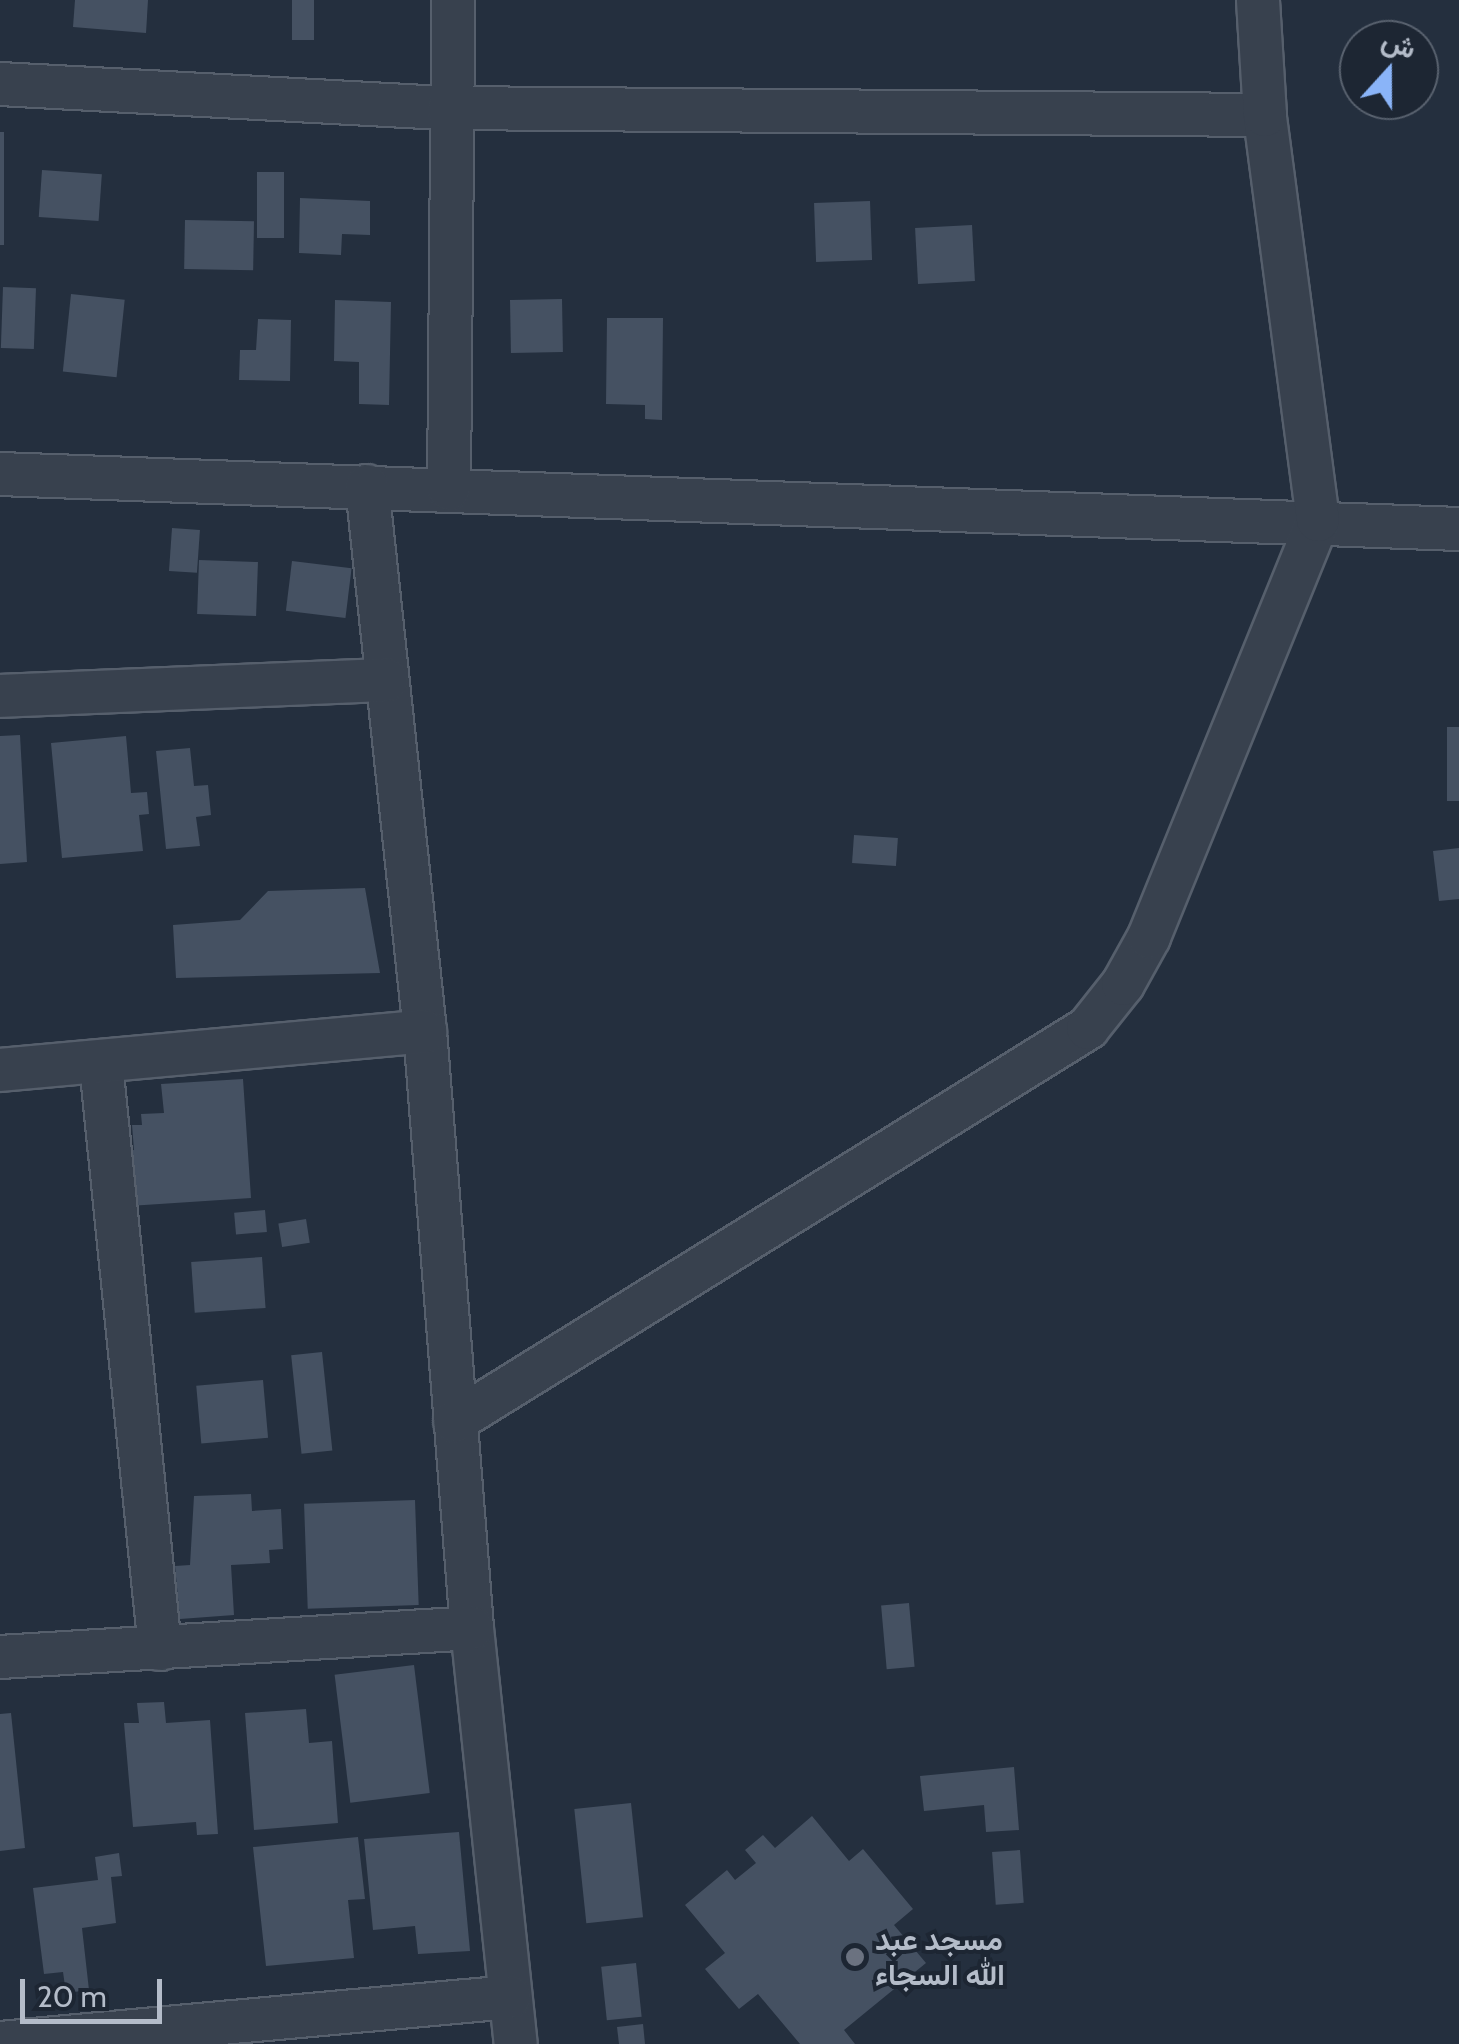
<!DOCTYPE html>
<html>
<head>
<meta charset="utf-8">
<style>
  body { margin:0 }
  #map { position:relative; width:1459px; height:2044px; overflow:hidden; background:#242f3e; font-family:Cabin,Vazirmatn,sans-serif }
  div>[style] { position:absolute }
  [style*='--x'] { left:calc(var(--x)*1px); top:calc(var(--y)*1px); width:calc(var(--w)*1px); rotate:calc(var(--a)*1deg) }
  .building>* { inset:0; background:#455162; transform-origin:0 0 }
  .roads { filter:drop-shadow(2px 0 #565f6c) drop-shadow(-2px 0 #565f6c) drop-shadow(0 2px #565f6c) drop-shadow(0 -2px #565f6c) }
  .street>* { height:42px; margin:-21px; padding:0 21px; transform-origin:21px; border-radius:21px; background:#38414e }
  .dots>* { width:28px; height:28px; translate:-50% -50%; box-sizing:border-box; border:5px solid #1d2633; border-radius:50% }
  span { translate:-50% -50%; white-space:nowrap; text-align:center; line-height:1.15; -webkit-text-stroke:8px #1d2633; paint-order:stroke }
  .poi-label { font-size:30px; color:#b4bcc9; font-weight:700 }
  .left { translate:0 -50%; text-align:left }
  .north { position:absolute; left:1339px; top:20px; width:100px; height:100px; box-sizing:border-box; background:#1d2633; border:2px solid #59626f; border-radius:50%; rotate:21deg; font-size:28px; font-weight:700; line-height:40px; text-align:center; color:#b4bcc9 }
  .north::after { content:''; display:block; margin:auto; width:35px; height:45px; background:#8ab4f8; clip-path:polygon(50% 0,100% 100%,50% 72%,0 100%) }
  .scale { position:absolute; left:20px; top:1979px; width:142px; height:45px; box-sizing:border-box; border:5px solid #b4bcc9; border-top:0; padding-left:12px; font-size:30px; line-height:35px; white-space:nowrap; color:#b4bcc9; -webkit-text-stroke:8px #1d2633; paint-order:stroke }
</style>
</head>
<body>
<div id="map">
  <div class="building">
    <i style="clip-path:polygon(75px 0,148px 0,146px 33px,73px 27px)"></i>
    <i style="left:292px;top:0;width:22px;height:40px"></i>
    <i style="left:0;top:132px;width:4px;height:113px"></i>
    <i style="left:42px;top:170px;width:60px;height:47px;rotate:4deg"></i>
    <i style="left:257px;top:172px;width:27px;height:66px"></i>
    <i style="clip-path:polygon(300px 198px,370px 201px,370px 235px,342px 234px,341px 255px,299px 253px)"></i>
    <i style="left:870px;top:201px;width:59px;height:56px;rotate:88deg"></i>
    <i style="left:185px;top:220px;width:69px;height:49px;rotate:1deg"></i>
    <i style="left:972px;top:225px;width:56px;height:57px;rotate:87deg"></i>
    <i style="left:3px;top:287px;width:33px;height:61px;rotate:2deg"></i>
    <i style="left:71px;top:294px;width:54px;height:78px;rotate:6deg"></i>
    <i style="left:562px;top:299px;width:53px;height:52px;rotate:89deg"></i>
    <i style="clip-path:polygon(335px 300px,391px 302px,389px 405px,359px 404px,359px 362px,334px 361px)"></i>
    <i style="clip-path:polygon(607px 318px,663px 318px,662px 420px,645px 419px,645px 405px,606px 404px)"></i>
    <i style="clip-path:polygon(258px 319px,291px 320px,290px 381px,239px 380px,240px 350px,256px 350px)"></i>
    <i style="left:172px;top:528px;width:28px;height:43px;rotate:4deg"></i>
    <i style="left:199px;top:560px;width:59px;height:54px;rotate:2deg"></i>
    <i style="left:292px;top:561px;width:60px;height:50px;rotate:7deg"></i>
    <i style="left:1447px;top:727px;width:12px;height:74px"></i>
    <i style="clip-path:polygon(20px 735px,27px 862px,0 864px,0 736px)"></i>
    <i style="clip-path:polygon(126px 736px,131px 793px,147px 792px,149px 814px,139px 815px,143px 851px,62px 858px,51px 743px)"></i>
    <i style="clip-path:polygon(190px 748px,194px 786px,208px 785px,211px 815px,196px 817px,200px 846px,166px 849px,156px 751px)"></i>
    <i style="left:854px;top:835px;width:44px;height:28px;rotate:4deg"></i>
    <i style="clip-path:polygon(1459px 848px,1459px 899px,1439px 901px,1433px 851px)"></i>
    <i style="clip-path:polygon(365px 888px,380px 973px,176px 978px,173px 925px,240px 920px,268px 891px)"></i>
    <i style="clip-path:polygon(243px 1079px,251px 1198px,129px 1206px,125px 1151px,134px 1150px,132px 1125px,142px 1125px,141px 1114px,164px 1113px,161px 1084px)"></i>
    <i style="left:265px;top:1210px;width:22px;height:31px;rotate:85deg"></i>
    <i style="left:306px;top:1219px;width:24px;height:28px;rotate:81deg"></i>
    <i style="left:262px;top:1257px;width:51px;height:71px;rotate:86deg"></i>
    <i style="left:322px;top:1352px;width:99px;height:31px;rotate:84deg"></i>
    <i style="left:263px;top:1380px;width:58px;height:67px;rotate:85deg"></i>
    <i style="clip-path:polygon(251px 1494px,252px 1511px,281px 1509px,283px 1549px,269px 1550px,270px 1563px,231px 1565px,234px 1615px,180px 1619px,175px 1566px,190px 1565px,194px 1496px)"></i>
    <i style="left:415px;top:1500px;width:105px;height:111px;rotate:88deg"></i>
    <i style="left:909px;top:1603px;width:64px;height:28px;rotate:85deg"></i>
    <i style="left:414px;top:1665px;width:129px;height:80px;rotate:83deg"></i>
    <i style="clip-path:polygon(164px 1702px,166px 1723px,210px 1720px,218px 1834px,197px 1835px,196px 1822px,133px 1827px,124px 1723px,139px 1723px,137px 1703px)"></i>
    <i style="clip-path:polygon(306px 1709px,309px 1743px,332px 1741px,338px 1823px,254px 1830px,245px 1713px)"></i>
    <i style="clip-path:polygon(11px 1713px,25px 1848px,0 1851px,0 1714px)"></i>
    <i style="clip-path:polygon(1014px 1767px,1019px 1830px,986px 1832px,984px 1805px,924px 1811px,920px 1776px)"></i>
    <i style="left:631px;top:1803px;width:115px;height:57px;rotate:84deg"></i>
    <i style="clip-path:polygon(812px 1816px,849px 1861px,863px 1849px,913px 1909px,894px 1925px,926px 1963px,844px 2030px,855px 2044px,800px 2044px,758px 1994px,739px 2009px,705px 1969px,725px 1953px,685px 1905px,727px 1870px,735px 1880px,756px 1863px,745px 1850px,763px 1835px,775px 1848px)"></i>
    <i style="clip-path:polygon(459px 1832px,470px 1951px,418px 1954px,415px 1926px,373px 1930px,364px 1839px)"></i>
    <i style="clip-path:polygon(358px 1837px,365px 1899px,348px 1900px,354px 1958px,266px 1966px,253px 1847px)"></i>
    <i style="left:1020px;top:1850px;width:53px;height:28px;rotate:86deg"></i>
    <i style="clip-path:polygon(119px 1853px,122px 1876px,111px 1877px,116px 1923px,82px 1928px,89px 1990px,66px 1993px,63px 1972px,44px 1974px,33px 1888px,98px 1880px,95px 1857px)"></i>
    <i style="left:636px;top:1963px;width:54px;height:35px;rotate:84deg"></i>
    <i style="clip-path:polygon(643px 2024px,645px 2044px,619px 2044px,617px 2027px)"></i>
  </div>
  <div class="roads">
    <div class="street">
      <i style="--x:0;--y:84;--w:450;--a:3.1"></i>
      <i style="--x:449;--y:108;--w:816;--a:0.49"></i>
      <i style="--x:0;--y:474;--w:1460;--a:2.16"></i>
      <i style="--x:367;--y:486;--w:548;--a:83.93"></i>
      <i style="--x:425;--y:1031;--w:599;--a:85.5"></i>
      <i style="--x:472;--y:1628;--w:418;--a:84"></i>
      <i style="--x:449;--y:489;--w:489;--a:-89.5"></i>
      <i style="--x:0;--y:696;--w:387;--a:-2.4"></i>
      <i style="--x:101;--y:1064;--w:588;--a:84.24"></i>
      <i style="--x:0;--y:1070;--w:427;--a:-5.2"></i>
      <i style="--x:455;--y:1421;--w:745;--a:-31.83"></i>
      <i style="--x:1088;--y:1028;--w:56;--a:-51.5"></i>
      <i style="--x:1123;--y:984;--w:54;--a:-61"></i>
      <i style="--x:1149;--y:937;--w:450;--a:-67.9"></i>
      <i style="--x:1318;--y:520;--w:408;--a:-97.5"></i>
      <i style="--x:1265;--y:115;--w:115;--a:-93.5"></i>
      <i style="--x:0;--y:1657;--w:473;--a:-3.5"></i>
      <i style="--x:0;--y:2043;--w:512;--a:-5.15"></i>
    </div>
  </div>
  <div class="dots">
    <i style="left:855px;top:1957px;background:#6b7280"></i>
  </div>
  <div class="poi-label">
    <span class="left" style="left:875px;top:1957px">مسجد عبد<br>الله السجاء</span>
  </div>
  <div class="north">ش</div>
  <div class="scale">20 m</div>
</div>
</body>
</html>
